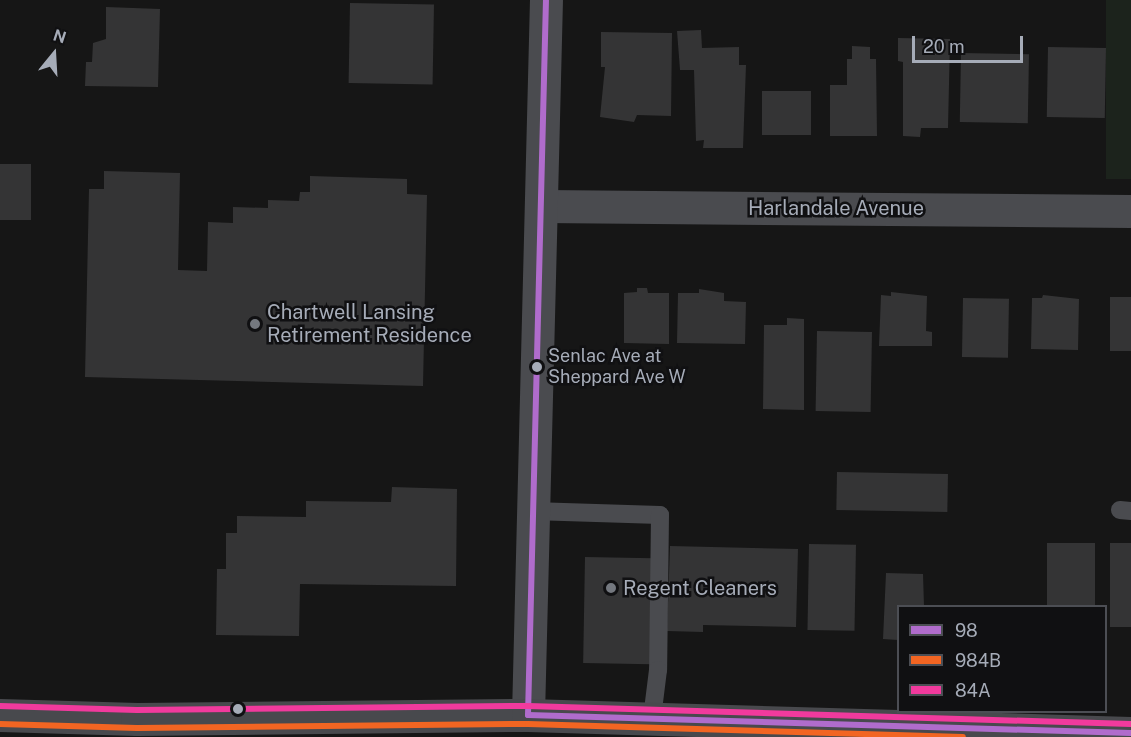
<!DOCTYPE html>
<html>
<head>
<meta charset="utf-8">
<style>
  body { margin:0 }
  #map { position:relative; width:1131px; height:737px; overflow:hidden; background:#161616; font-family:"Public Sans",sans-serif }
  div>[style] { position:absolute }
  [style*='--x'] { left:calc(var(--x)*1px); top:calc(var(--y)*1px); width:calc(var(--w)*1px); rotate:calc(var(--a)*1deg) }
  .green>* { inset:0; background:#1c231c; transform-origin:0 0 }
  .building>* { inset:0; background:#343435; transform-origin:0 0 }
  .service>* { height:18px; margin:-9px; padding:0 9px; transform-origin:9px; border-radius:9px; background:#4a4b4f }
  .minor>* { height:33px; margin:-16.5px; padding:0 16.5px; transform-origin:16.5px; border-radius:16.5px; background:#4a4b4f }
  .tertiary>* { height:33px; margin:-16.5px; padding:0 16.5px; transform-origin:16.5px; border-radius:16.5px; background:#4a4b4f }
  .secondary>* { height:33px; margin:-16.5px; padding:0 16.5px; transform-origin:16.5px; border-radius:16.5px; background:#48494d }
  .bus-1>* { height:6px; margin:-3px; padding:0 3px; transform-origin:3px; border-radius:3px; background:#b06ccc }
  .bus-2>* { height:6px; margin:-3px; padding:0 3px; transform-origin:3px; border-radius:3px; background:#f26522 }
  .bus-3>* { height:6px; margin:-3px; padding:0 3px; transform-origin:3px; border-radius:3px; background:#f13a9d }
  .dots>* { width:16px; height:16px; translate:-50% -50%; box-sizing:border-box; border:3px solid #101012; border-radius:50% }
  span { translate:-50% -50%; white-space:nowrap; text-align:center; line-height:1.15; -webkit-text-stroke:5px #101012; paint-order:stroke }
  .bus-label { font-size:18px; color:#a6acb8 }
  .left { translate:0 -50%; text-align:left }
  .street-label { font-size:20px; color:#a6acb8 }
  .poi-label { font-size:20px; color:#a6acb8 }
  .legend { position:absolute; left:897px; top:605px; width:210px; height:108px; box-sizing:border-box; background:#101012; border:2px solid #4c4e54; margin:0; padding:8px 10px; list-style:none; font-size:18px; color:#a6acb8 }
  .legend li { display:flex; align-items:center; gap:12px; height:30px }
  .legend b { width:30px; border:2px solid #4c4e54 }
  .north { position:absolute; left:24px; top:24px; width:60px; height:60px; -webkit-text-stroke:4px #101012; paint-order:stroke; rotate:18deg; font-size:16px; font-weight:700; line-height:24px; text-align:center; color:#a6acb8 }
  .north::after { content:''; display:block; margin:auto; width:21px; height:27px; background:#a6acb8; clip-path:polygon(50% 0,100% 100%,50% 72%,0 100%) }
  .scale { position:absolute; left:912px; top:36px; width:111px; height:27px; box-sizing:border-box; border:3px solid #a6acb8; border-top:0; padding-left:8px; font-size:18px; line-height:21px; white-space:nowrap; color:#a6acb8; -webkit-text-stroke:4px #101012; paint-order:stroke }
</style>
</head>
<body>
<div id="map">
  <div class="green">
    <i style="left:1106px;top:0;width:25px;height:179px"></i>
  </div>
  <div class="building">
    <i style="left:350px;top:3px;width:84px;height:80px;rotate:1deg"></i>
    <i style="clip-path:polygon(106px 7px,160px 9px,158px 87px,85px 86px,86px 62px,92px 62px,93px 43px,106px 39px)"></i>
    <i style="clip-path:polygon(701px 30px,702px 48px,739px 47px,739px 65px,746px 65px,743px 148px,703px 148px,704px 140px,696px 141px,694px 70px,680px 70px,677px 31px)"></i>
    <i style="clip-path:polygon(601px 32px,672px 33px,671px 116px,637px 115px,634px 122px,600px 117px,605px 67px,601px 67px)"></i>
    <i style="clip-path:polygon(898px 38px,950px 39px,948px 128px,921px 128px,920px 137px,903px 136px,903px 62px,898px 61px)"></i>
    <i style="clip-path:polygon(852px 46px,870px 47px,870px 59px,876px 59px,877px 136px,830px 136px,830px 85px,847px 85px,847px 59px,852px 59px)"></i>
    <i style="left:1048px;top:47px;width:58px;height:70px;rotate:1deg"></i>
    <i style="left:961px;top:53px;width:68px;height:69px;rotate:1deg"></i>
    <i style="left:762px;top:91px;width:49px;height:44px"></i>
    <i style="left:0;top:164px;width:31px;height:56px"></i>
    <i style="clip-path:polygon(104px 171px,180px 173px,178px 270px,207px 271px,208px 222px,233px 223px,233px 207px,268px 208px,268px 200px,299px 201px,300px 192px,310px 192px,310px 176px,407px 179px,407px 194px,427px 195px,423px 386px,85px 377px,89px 189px,104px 189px)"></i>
    <i style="clip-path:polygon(637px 288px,647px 288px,648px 293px,669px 293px,669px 344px,624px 343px,624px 293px,637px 292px)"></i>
    <i style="clip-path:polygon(699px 289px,724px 293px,724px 301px,746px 302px,745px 344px,677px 343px,678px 293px,699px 293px)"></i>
    <i style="clip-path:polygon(891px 292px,927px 296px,926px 331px,932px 332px,932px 346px,879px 346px,881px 295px,891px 296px)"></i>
    <i style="clip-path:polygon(1043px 295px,1079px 299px,1078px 350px,1031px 349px,1032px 298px,1042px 298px)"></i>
    <i style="left:1110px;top:297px;width:21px;height:54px"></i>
    <i style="left:963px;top:298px;width:46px;height:59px;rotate:1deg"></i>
    <i style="clip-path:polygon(787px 318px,804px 319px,804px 410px,763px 409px,764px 325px,787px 325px)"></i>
    <i style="left:817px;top:331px;width:55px;height:80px;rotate:1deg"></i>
    <i style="left:837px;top:472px;width:111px;height:38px;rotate:1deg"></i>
    <i style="clip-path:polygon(392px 487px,457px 489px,456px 586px,300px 584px,299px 636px,216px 635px,217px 569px,226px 569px,226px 533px,237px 533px,237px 516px,306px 517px,306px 501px,391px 502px)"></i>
    <i style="left:1047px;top:543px;width:48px;height:63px"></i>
    <i style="left:1110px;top:543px;width:21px;height:84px"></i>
    <i style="left:809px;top:544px;width:47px;height:86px;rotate:1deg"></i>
    <i style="clip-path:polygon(670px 546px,798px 549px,796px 627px,703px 625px,703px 632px,667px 631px)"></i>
    <i style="left:585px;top:557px;width:68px;height:106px;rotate:1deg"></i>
    <i style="clip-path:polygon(886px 573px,923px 574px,924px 606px,898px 606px,898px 640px,883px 639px)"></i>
  </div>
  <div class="service">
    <i style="--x:1120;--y:510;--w:11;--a:5"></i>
    <i style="--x:532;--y:511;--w:128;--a:1.8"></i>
    <i style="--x:660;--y:515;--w:155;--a:90.7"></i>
    <i style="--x:658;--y:670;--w:48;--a:97.1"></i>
  </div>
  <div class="minor">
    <i style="--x:542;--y:206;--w:589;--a:0.49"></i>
  </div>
  <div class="tertiary">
    <i style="--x:528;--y:715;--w:715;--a:-88.56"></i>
  </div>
  <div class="secondary">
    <i style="--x:0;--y:715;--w:137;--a:1.7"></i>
    <i style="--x:137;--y:719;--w:391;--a:-0.6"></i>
    <i style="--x:528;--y:715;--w:603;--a:1.71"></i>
  </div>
  <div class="bus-1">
    <i style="--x:528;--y:715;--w:715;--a:-88.56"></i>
    <i style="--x:528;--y:715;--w:603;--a:1.71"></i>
  </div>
  <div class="bus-2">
    <i style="--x:0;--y:724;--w:137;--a:1.7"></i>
    <i style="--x:137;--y:728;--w:391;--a:-0.6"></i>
    <i style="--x:528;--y:724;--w:435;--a:1.7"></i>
  </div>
  <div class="bus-3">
    <i style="--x:0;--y:706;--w:137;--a:1.7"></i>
    <i style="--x:137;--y:710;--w:391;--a:-0.6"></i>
    <i style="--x:528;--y:706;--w:603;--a:1.71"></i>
  </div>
  <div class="dots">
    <i style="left:255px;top:324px;background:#74787f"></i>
    <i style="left:537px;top:367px;background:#a6acb8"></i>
    <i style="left:611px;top:588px;background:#74787f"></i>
    <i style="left:238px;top:709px;background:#a6acb8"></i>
  </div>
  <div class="bus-label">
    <span class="left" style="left:548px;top:367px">Senlac Ave at<br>Sheppard Ave W</span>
  </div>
  <div class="street-label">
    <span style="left:836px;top:208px">Harlandale Avenue</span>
  </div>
  <div class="poi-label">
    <span class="left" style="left:267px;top:324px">Chartwell Lansing<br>Retirement Residence</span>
    <span class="left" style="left:623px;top:588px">Regent Cleaners</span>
  </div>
  <ul class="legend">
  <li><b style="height:8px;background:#b06ccc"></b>98</li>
  <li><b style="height:8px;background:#f26522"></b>984B</li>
  <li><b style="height:8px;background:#f13a9d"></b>84A</li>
  </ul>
  <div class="north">N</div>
  <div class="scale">20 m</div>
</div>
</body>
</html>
